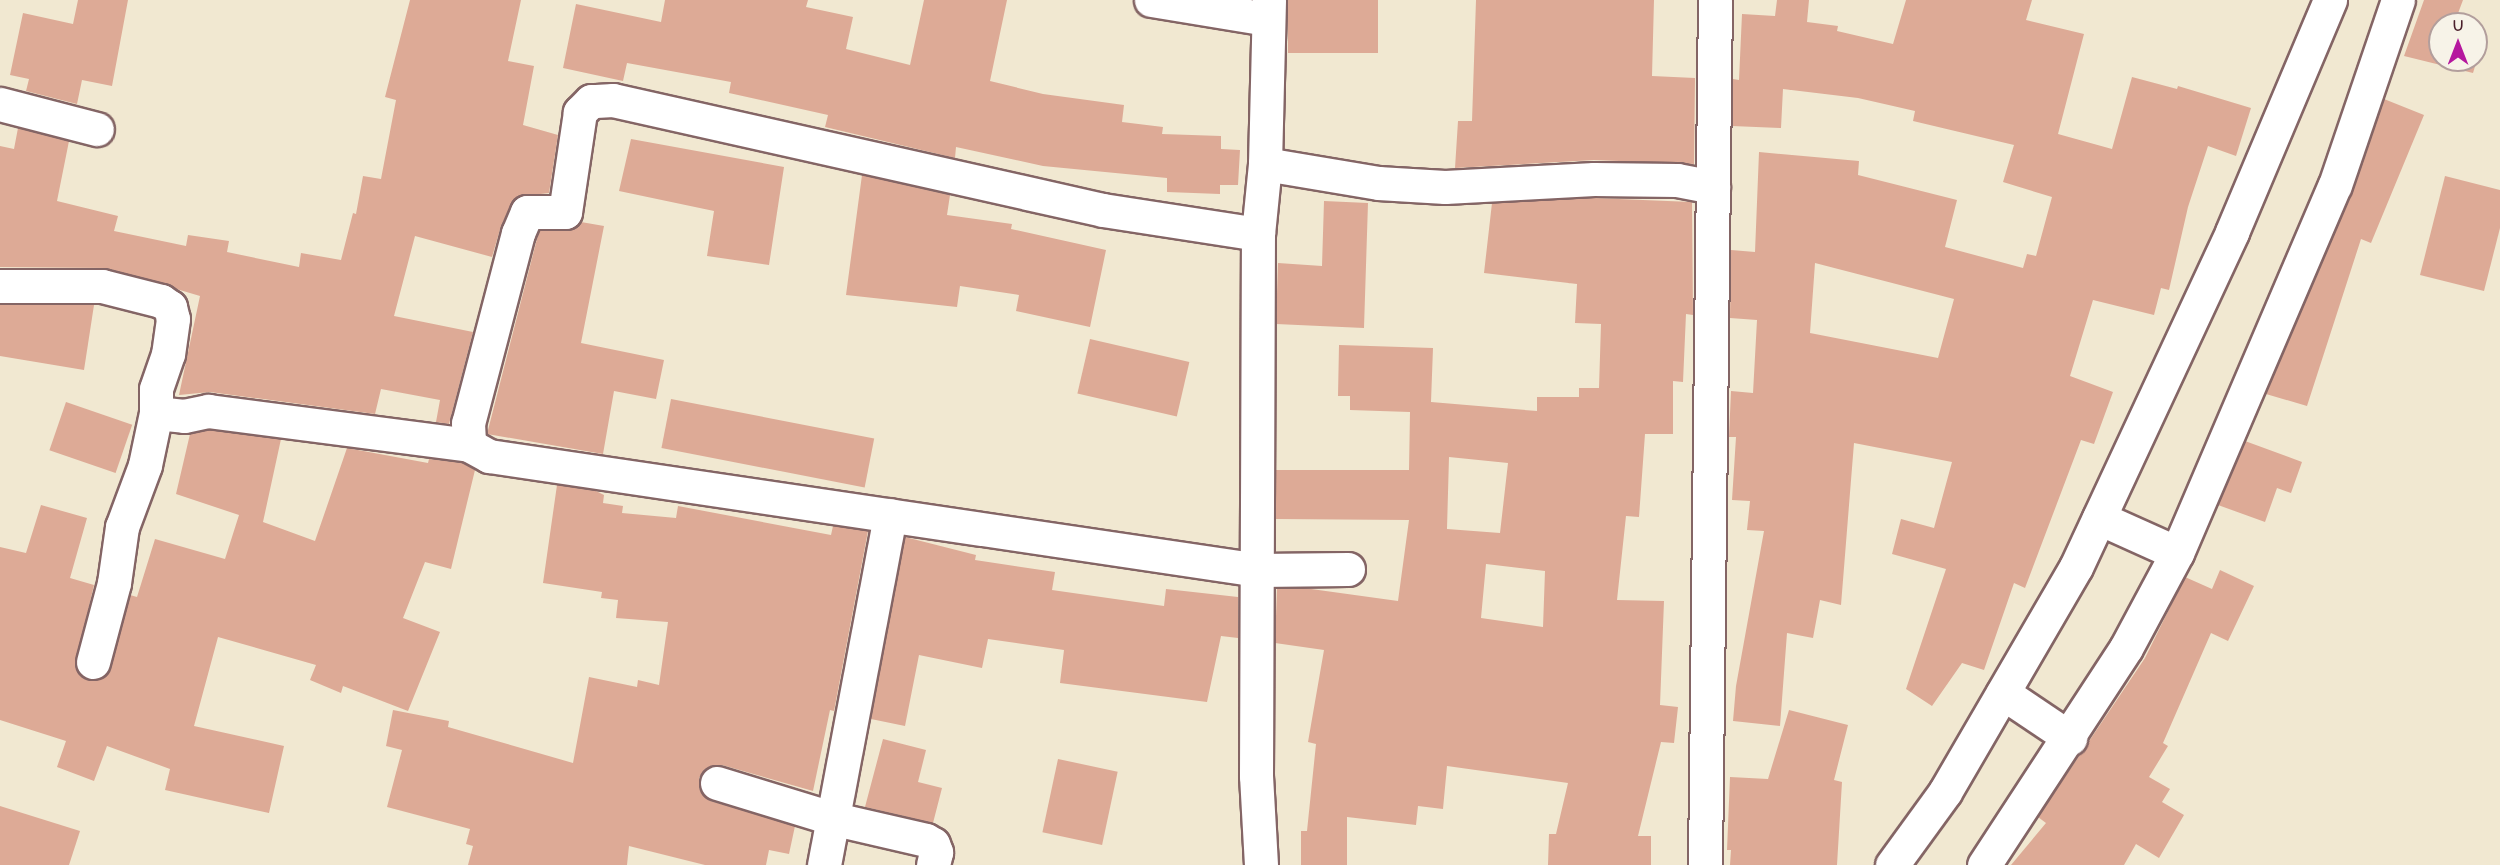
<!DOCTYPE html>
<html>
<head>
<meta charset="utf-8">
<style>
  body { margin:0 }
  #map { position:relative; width:2500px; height:865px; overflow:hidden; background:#f1e8d1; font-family:"Comic Neue",sans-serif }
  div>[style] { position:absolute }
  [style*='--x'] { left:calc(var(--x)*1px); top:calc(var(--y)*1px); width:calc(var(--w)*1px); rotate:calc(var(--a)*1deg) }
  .building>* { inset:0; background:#ddaa96; transform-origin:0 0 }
  .roads { filter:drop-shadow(2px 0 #846565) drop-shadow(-2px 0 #846565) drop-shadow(0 2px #846565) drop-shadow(0 -2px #846565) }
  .minor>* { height:33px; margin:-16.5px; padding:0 16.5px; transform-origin:16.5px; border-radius:16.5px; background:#fff }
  span { translate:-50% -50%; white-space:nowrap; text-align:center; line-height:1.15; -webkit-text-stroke:6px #f7f3e8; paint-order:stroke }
  .north { position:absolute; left:2428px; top:12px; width:60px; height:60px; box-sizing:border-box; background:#f7f3e8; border:2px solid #b29e9c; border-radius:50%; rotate:0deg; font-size:16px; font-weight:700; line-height:24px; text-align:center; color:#4a1f2b }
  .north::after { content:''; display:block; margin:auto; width:21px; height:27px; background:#b5179e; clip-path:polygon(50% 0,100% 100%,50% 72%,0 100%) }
</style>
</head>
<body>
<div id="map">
  <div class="building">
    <i style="clip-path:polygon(78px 0,128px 0,112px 86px,82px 80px,77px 104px,26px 91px,29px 79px,10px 75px,23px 13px,73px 24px)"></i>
    <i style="clip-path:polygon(410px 0,521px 0,508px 61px,534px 66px,523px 125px,558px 135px,549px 193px,516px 197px,501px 226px,492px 257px,415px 236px,394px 316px,473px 332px,449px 424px,436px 422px,440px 400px,381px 389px,375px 414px,210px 392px,179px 395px,200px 296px,106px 268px,0 267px,0 146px,14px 149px,18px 128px,69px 141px,57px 201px,118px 216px,114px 231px,186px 246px,188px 235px,229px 241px,227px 252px,299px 267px,301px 253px,341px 260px,353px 213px,356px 214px,363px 176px,381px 179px,396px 100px,385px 97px)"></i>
    <i style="clip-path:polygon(665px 0,808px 0,806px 7px,853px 17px,846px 49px,910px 65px,924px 0,1007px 0,990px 81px,1043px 94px,1124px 105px,1122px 122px,1163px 127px,1162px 134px,1221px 136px,1221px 149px,1240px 150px,1238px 185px,1220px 185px,1220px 194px,1167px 192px,1167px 178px,1043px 166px,956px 147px,955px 158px,825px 127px,828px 115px,729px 93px,731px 82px,627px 63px,623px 81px,563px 68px,576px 4px,661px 22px)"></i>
    <i style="left:1288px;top:0;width:90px;height:53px"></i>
    <i style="clip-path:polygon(1476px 0,1654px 0,1652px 76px,1695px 78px,1694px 164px,1594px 160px,1455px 168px,1458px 121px,1472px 121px)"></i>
    <i style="clip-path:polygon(evenodd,1777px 0,1809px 0,1807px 22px,1838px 26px,1837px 31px,1893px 44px,1906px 0,2032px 0,2026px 20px,2084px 34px,2058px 134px,2112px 149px,2132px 77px,2177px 89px,2178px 86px,2251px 108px,2236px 156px,2208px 146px,2188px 207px,2169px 290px,2161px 288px,2154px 315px,2093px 300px,2070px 376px,2113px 392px,2094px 444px,2081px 440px,2025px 588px,2014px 583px,1984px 670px,1962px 663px,1932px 706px,1906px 689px,1946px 569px,1892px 554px,1901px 519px,1934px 528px,1952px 462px,1854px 443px,1841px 605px,1820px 600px,1813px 638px,1787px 633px,1780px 726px,1733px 721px,1736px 686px,1764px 531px,1747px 530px,1750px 501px,1732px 500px,1736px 437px,1729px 437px,1731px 391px,1753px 393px,1757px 320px,1730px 318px,1731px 250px,1755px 252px,1759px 152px,1859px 161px,1858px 175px,1957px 200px,1945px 247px,2023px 268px,2027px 254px,2036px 256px,2052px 197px,2003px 182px,2014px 145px,1913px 121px,1915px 111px,1858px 98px,1783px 89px,1781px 128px,1732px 126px,1733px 79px,1739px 80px,1742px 14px,1775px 16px,1777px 0,1815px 263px,1954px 299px,1938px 358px,1810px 333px,1815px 263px)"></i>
    <i style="clip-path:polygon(2424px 0,2463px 0,2454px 24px,2440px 24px,2440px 60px,2476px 60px,2476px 34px,2484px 36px,2473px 73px,2404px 56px)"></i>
    <i style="clip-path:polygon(2384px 99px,2424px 115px,2371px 243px,2361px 239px,2307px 406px,2266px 394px,2352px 192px)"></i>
    <i style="clip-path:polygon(631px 139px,784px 167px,769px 265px,707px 256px,714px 211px,619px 191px)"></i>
    <i style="clip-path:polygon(862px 175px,950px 195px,947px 215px,1012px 224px,1011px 229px,1106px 250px,1090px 327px,1016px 311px,1019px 295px,960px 286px,957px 307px,846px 295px)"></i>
    <i style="clip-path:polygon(2445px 176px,2500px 190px,2500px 228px,2484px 291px,2420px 275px)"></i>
    <i style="clip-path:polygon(evenodd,1594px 198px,1692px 202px,1693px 315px,1686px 314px,1683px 382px,1673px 381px,1673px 434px,1645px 434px,1639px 517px,1626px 516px,1617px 600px,1664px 601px,1660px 705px,1678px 707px,1674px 743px,1661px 742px,1638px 836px,1651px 836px,1651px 865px,1548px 865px,1549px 834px,1556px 834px,1568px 783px,1447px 766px,1443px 809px,1418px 806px,1416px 825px,1347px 817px,1347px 865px,1301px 865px,1301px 831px,1307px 831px,1316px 744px,1308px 742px,1324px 650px,1275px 643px,1277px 589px,1304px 588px,1398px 601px,1409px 520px,1276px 519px,1276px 470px,1409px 470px,1410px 412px,1350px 410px,1350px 396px,1338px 396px,1339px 345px,1433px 348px,1431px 402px,1537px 411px,1537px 397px,1579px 397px,1579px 388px,1599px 388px,1601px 324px,1575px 323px,1577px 284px,1484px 273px,1492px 203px,1594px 198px,1449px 457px,1508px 463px,1500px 533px,1447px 529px,1449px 457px,1594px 198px,1486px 564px,1545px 571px,1543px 627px,1481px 618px,1486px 564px)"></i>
    <i style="clip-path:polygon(1324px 201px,1368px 203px,1364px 328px,1276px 324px,1278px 263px,1322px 266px)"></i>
    <i style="clip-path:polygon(581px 222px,604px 226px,581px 343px,664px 360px,656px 399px,614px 391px,603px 454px,487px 434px,539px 231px,566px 231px)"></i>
    <i style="clip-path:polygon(0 305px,94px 305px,84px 370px,0 356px)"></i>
    <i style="left:1090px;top:339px;width:102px;height:56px;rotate:13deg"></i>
    <i style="left:671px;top:399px;width:207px;height:50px;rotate:11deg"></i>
    <i style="left:66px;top:402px;width:70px;height:51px;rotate:19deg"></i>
    <i style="clip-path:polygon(209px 430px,281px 439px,263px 522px,315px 541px,347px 448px,428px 463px,429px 459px,463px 463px,475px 470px,451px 569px,425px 562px,403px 618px,440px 632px,408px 711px,343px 686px,341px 693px,310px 680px,316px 665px,218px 637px,194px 726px,284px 746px,269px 813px,165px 790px,170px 769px,107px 746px,94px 781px,57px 767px,66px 741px,0 720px,0 547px,26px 553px,41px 505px,87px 518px,70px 578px,94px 585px,75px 666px,80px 676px,98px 680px,111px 667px,130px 595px,137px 597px,155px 539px,225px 559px,239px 515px,176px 494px,190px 434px)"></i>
    <i style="clip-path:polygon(2245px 441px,2302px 462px,2291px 493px,2277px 488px,2265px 522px,2218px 505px)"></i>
    <i style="clip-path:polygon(557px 485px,596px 491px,604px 495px,603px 503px,623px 506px,622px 513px,676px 518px,678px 506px,831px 535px,833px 526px,868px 531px,834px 711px,830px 710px,813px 791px,722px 765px,705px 769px,699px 778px,699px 788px,711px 801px,795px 826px,789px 854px,769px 850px,766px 865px,705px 865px,629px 846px,627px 865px,468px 865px,473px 846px,466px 844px,470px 829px,387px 807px,402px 750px,386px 746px,393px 710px,449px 721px,448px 727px,573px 763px,589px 677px,637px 687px,638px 680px,659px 685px,668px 622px,616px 618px,618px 600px,601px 598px,602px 592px,543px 583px)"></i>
    <i style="clip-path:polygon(905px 537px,976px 555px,975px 560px,1055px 572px,1052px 590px,1164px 606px,1166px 589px,1238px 597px,1238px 638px,1221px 636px,1207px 702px,1060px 683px,1064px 650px,988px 639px,982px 668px,919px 655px,905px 726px,871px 719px)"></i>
    <i style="clip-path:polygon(2220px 570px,2254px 586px,2228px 641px,2211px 633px,2163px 743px,2168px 746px,2149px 777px,2170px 789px,2162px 802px,2184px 815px,2159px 858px,2136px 844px,2124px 865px,2011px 865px,2046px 823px,2038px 817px,2145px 658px,2185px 577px,2212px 589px)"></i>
    <i style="clip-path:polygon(1789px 710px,1848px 725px,1834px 780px,1842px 782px,1837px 865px,1730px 865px,1731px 850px,1727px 850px,1730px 777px,1768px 779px)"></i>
    <i style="clip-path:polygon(883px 739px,926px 750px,918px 782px,942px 788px,933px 823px,865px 807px)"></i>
    <i style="left:1058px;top:759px;width:61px;height:75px;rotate:12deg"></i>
    <i style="clip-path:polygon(0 806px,80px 831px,69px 865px,0 865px)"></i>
  </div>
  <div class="roads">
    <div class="minor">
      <i style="--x:1151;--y:0;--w:118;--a:9.3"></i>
      <i style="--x:0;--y:104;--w:100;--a:14.5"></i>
      <i style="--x:1265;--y:164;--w:115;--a:9.5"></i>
      <i style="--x:1378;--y:183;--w:67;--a:3.4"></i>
      <i style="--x:1445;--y:187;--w:149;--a:-3.1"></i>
      <i style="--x:1594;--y:179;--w:83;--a:0.7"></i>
      <i style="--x:1677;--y:180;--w:37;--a:11"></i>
      <i style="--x:1258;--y:234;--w:157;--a:-171.2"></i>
      <i style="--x:1103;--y:210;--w:502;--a:-167.35"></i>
      <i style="--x:613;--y:100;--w:22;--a:177"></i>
      <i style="--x:591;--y:101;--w:16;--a:135"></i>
      <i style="--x:580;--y:112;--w:101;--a:98.5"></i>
      <i style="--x:565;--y:212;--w:38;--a:180"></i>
      <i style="--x:527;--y:212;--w:23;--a:113"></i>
      <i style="--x:518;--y:233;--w:196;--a:104.7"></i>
      <i style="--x:468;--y:423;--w:22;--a:87"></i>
      <i style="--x:469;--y:445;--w:23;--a:29"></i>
      <i style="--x:489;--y:456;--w:777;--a:8.43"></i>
      <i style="--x:1258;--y:570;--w:90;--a:-0.6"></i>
      <i style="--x:0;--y:286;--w:102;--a:0"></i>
      <i style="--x:102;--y:286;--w:61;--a:14.3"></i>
      <i style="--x:161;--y:301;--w:11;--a:34"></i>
      <i style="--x:170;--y:307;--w:12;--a:76"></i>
      <i style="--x:173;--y:319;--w:35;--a:98"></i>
      <i style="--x:168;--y:354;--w:37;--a:109"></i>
      <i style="--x:156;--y:389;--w:24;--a:90"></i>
      <i style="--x:2099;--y:518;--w:85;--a:24.2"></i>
      <i style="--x:93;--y:662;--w:82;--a:-75.1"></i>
      <i style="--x:114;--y:583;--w:57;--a:-81.9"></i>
      <i style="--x:122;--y:527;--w:66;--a:-69.6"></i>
      <i style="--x:145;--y:465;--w:53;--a:-78.1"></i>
      <i style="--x:156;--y:413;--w:28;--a:6"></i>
      <i style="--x:184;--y:416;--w:25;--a:-12"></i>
      <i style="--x:208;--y:411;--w:263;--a:7.4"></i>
      <i style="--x:2003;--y:693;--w:81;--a:33.9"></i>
      <i style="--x:717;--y:783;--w:123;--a:17"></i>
      <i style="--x:835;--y:819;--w:93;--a:13"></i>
      <i style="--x:926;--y:840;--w:8;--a:30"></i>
      <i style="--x:933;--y:844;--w:9;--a:69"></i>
      <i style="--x:936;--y:852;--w:13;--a:103"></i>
      <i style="--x:824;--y:865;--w:356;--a:-79.3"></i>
      <i style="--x:1261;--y:865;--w:89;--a:-93.2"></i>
      <i style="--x:1256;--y:776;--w:542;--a:-89.79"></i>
      <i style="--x:1258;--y:234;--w:70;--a:-84.3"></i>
      <i style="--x:1265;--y:164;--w:164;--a:-88.6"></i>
      <i style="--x:1705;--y:865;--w:865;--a:-89.34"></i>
      <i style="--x:1892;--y:865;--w:90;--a:-54"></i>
      <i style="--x:1945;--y:792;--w:260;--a:-59.8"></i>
      <i style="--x:2076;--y:567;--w:370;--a:-65"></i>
      <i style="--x:2232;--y:232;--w:252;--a:-67.1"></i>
      <i style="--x:1984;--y:865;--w:259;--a:-56.8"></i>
      <i style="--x:2126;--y:648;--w:108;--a:-61.8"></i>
      <i style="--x:2177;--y:553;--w:400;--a:-66.8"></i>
      <i style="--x:2335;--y:185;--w:195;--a:-71.2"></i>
    </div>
  </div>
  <div class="north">U</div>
</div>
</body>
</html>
